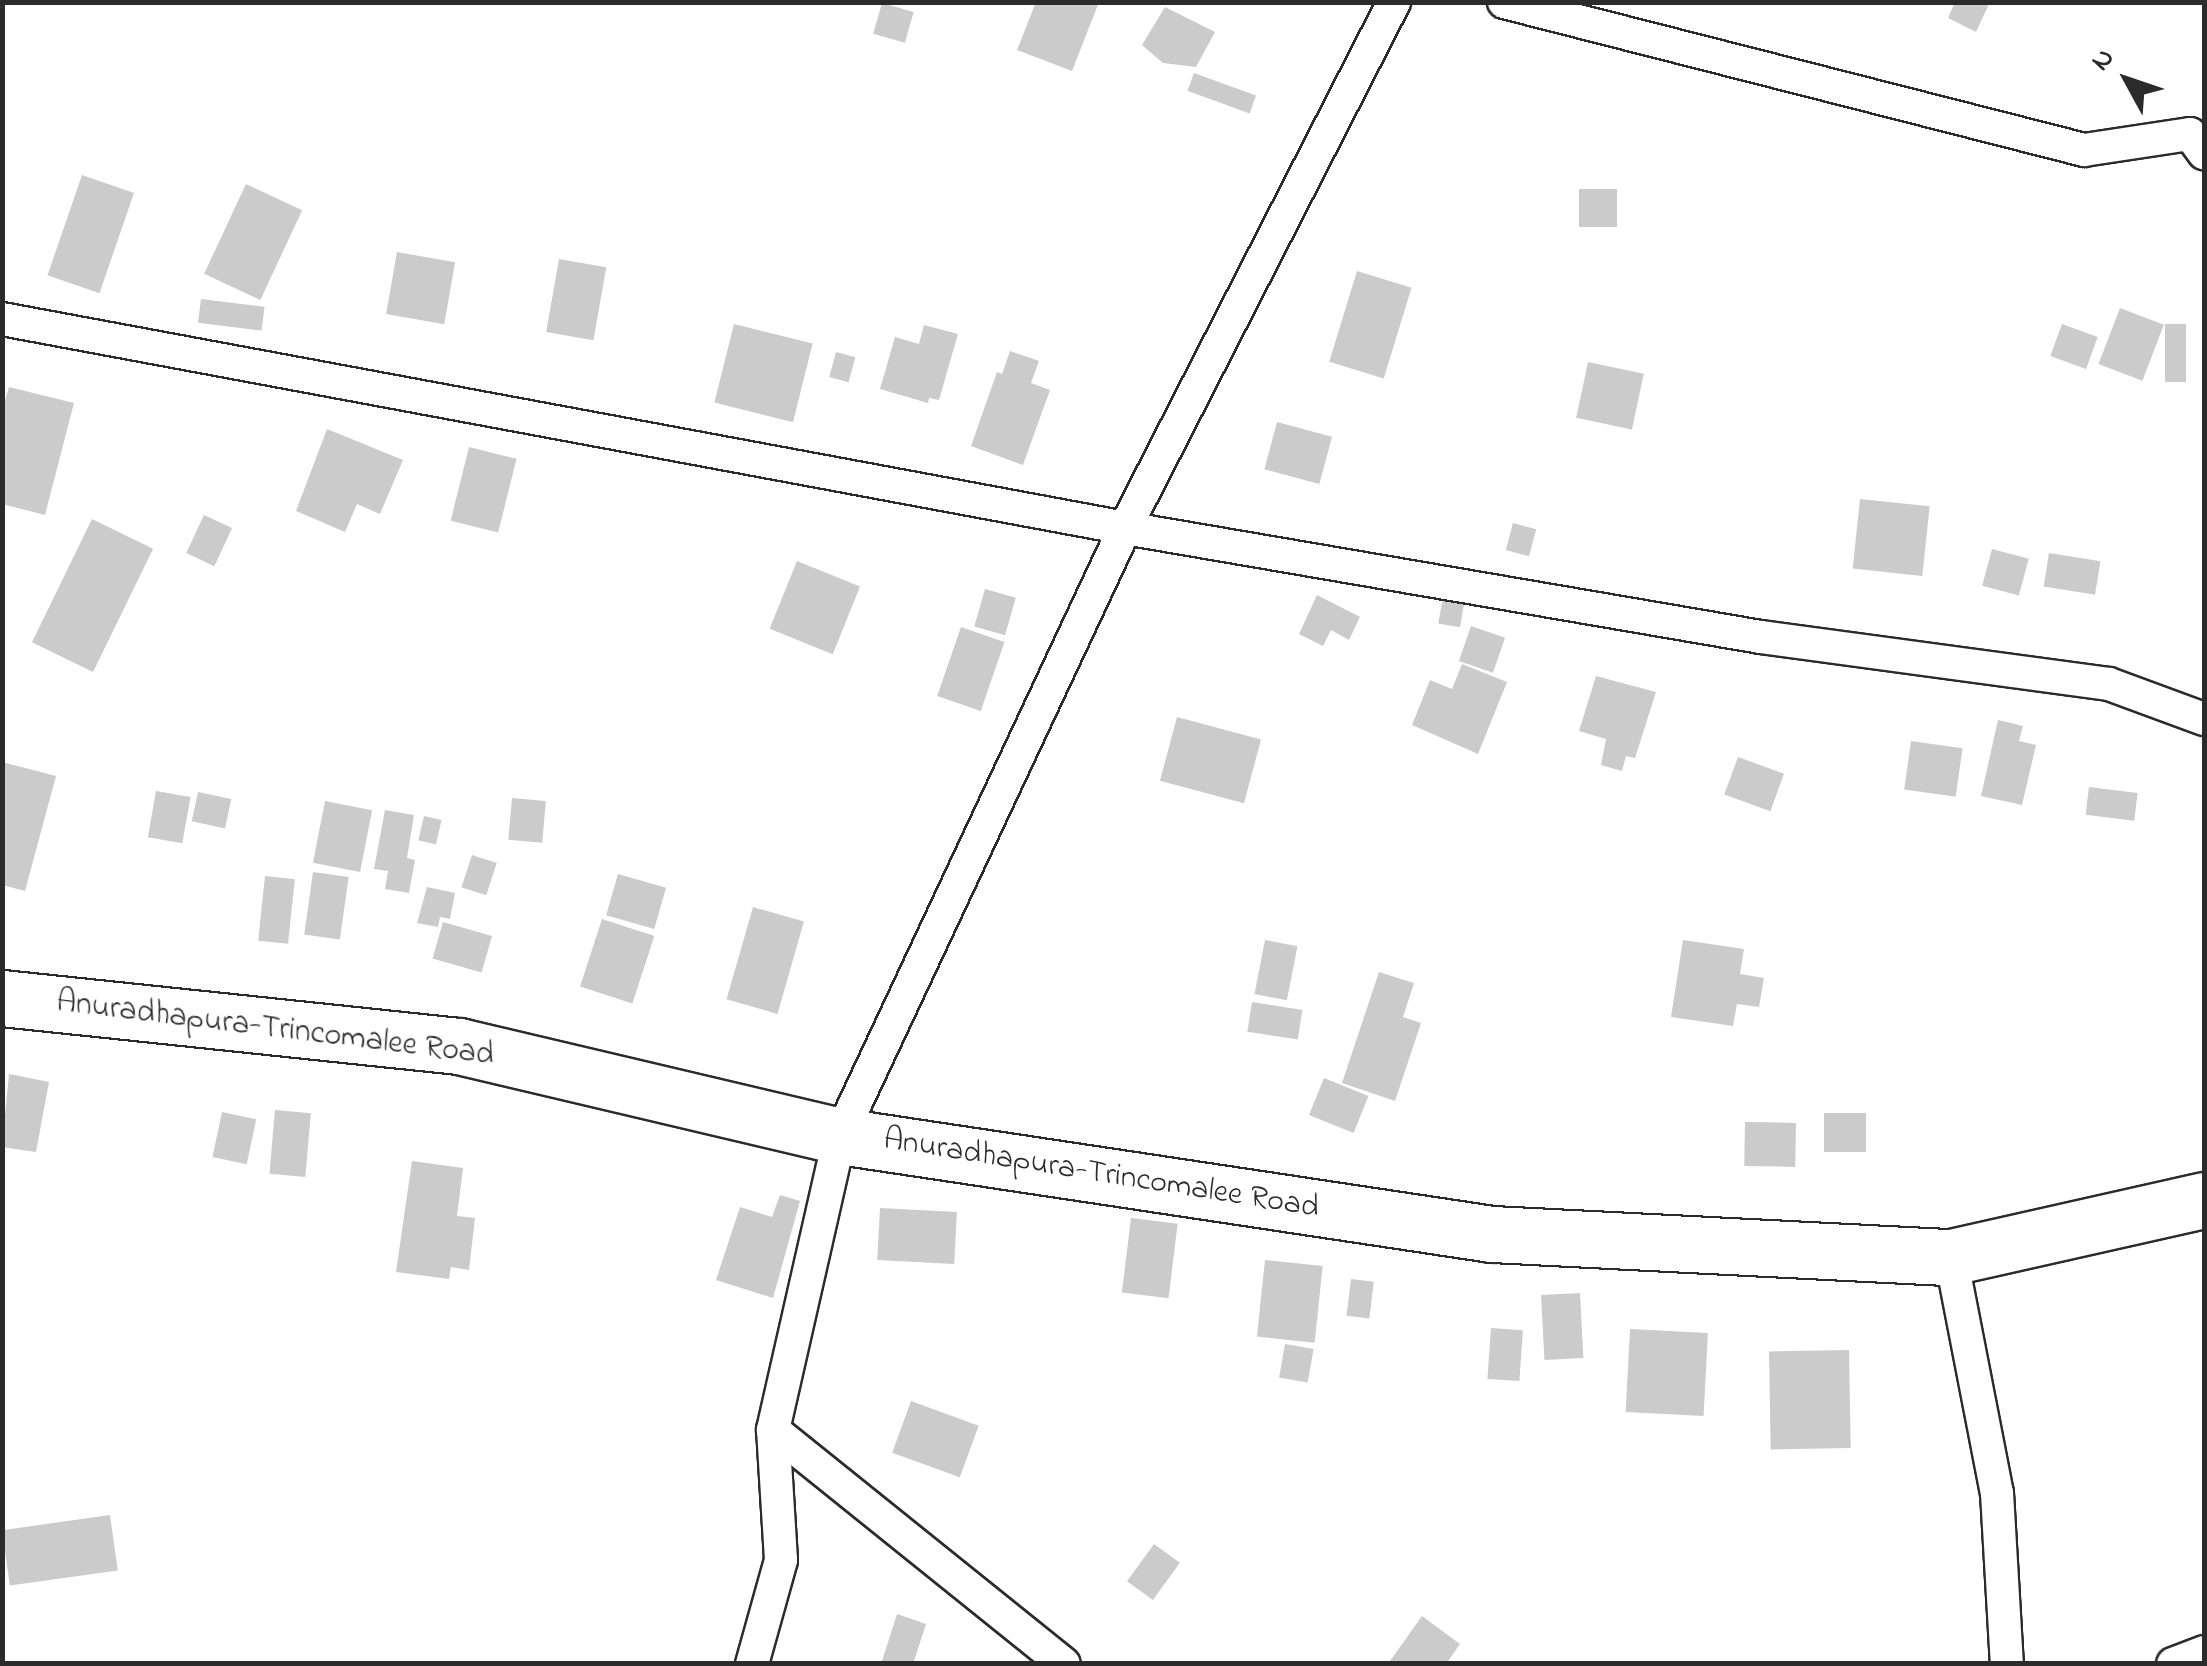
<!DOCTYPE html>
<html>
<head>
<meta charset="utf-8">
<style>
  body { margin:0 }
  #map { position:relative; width:2207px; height:1666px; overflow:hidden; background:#fff; font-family:"Indie Flower",sans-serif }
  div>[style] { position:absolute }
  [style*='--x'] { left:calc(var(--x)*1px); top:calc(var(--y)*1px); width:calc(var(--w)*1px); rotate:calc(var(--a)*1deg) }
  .building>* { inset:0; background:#cbcbcb; transform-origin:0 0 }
  .roads { filter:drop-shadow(2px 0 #2b2b2b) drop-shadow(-2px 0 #2b2b2b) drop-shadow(0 2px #2b2b2b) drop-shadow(0 -2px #2b2b2b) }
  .street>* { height:32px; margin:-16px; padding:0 16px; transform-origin:16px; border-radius:16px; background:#fff }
  .highway>* { height:55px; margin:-27.5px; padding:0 27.5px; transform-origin:27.5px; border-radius:27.5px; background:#fff }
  span { translate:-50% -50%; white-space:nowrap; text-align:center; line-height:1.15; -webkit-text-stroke:10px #fff; paint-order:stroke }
  .street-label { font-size:32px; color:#2b2b2b }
  .frame { position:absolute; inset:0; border:5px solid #2b2b2b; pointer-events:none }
  .north { position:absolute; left:2077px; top:30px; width:100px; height:100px; -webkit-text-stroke:8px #fff; paint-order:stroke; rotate:310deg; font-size:28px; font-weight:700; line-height:40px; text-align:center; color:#2b2b2b }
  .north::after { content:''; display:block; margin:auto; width:35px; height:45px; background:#2b2b2b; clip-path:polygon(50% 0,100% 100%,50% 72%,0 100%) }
</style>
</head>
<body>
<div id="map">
  <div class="building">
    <i style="clip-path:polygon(1036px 2px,1099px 2px,1072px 71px,1017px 50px)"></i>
    <i style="clip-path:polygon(1955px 2px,1990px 2px,1976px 32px,1948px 18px)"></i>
    <i style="left:882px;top:3px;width:33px;height:32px;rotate:16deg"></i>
    <i style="clip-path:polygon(1165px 7px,1215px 32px,1196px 67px,1163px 63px,1142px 45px)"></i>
    <i style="left:1194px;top:73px;width:66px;height:19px;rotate:20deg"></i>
    <i style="left:82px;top:175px;width:55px;height:106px;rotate:19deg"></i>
    <i style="left:246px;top:184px;width:62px;height:99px;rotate:25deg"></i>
    <i style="left:1579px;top:189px;width:38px;height:38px"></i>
    <i style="left:397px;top:252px;width:59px;height:63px;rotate:10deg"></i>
    <i style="left:559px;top:259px;width:48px;height:74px;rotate:10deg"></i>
    <i style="left:1357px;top:271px;width:57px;height:95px;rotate:17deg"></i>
    <i style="left:201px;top:299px;width:64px;height:24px;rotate:7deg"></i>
    <i style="left:2120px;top:308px;width:47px;height:60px;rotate:21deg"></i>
    <i style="left:734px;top:324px;width:81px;height:81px;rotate:14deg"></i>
    <i style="left:2062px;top:324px;width:38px;height:34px;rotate:20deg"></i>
    <i style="left:2165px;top:324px;width:21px;height:58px"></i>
    <i style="clip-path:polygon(924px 325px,958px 334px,939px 400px,929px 398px,928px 403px,880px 389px,895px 337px,919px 344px)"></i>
    <i style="clip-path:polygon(1010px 351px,1039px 361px,1031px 383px,1050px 390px,1023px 465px,971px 446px,997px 372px,1002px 374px)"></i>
    <i style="left:836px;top:352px;width:20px;height:26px;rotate:15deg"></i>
    <i style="left:1588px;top:362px;width:57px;height:57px;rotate:12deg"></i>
    <i style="clip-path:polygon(9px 387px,74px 403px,45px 515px,2px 504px,2px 411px)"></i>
    <i style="left:1277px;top:422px;width:57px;height:49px;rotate:15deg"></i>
    <i style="clip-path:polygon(327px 429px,403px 460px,380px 514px,357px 504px,345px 532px,296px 511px)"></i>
    <i style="left:469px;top:447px;width:49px;height:76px;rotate:14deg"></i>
    <i style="left:1860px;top:499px;width:70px;height:70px;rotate:6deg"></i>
    <i style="left:204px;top:515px;width:31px;height:42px;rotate:25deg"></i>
    <i style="left:92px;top:519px;width:68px;height:137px;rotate:26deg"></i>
    <i style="left:1513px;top:523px;width:24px;height:28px;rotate:15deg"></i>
    <i style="left:1992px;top:549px;width:38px;height:38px;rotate:15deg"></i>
    <i style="left:2049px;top:553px;width:52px;height:34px;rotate:9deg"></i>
    <i style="left:797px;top:561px;width:68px;height:73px;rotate:22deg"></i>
    <i style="left:985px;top:589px;width:32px;height:39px;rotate:16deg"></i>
    <i style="left:1444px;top:591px;width:22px;height:33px;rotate:10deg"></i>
    <i style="clip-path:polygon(1317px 595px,1360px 617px,1349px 640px,1331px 630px,1323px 646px,1299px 634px)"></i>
    <i style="left:1471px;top:626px;width:36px;height:37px;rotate:19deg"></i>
    <i style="left:961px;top:627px;width:46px;height:73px;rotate:19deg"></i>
    <i style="clip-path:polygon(1462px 664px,1507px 682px,1478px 754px,1412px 725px,1430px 680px,1452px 689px)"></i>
    <i style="clip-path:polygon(1596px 676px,1656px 692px,1635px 758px,1626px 756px,1622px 771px,1601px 765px,1606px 739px,1579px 731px)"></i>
    <i style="left:1177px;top:717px;width:87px;height:66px;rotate:15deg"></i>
    <i style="clip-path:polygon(1998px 720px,2023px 726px,2019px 741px,2036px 745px,2022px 805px,1981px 796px)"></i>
    <i style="left:1911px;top:741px;width:52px;height:49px;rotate:8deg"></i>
    <i style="left:1738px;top:757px;width:49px;height:40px;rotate:20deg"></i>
    <i style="clip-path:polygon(2px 762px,56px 776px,25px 891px,2px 885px)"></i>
    <i style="left:2089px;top:787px;width:49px;height:28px;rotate:7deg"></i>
    <i style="left:156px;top:791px;width:35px;height:47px;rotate:10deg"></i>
    <i style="left:198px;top:792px;width:34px;height:30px;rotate:12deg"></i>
    <i style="left:512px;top:798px;width:34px;height:42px;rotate:5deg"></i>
    <i style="left:325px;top:801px;width:48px;height:63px;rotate:11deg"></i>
    <i style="clip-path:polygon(385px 810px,414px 815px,407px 858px,415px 860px,409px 893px,385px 889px,388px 871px,374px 869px)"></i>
    <i style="left:424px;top:816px;width:18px;height:25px;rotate:13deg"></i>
    <i style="left:472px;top:855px;width:26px;height:34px;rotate:18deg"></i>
    <i style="left:313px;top:872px;width:36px;height:63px;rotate:8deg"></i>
    <i style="left:618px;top:874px;width:50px;height:43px;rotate:16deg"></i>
    <i style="left:265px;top:876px;width:30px;height:65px;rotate:6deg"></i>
    <i style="clip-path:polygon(427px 887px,455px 893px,450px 919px,440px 917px,438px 927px,417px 923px)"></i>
    <i style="left:753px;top:907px;width:53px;height:96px;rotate:16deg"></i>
    <i style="left:602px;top:919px;width:55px;height:71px;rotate:18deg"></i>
    <i style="left:443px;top:922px;width:51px;height:38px;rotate:16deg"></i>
    <i style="left:1265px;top:940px;width:33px;height:55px;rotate:11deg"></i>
    <i style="clip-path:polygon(1683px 940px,1744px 949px,1740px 974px,1764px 978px,1759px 1007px,1737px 1004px,1733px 1026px,1671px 1017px)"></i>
    <i style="clip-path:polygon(1379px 972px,1414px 983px,1403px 1017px,1421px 1023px,1395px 1101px,1342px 1083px)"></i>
    <i style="left:1252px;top:1002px;width:51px;height:30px;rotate:9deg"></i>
    <i style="clip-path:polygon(9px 1074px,49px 1082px,36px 1152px,2px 1147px)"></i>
    <i style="left:1324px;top:1078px;width:48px;height:40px;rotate:22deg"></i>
    <i style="left:275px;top:1110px;width:36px;height:64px;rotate:5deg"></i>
    <i style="left:222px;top:1112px;width:35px;height:46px;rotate:12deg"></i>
    <i style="left:1866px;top:1113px;width:39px;height:42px;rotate:90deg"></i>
    <i style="left:1745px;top:1122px;width:51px;height:44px;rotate:1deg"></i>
    <i style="clip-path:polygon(412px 1161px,463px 1168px,457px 1216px,475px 1218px,469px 1270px,451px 1267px,449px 1279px,396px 1272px)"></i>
    <i style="clip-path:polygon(780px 1195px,800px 1201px,773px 1298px,716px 1280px,740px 1207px,772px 1217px)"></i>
    <i style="left:880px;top:1208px;width:77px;height:52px;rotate:3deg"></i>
    <i style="left:1131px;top:1218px;width:47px;height:75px;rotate:7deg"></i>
    <i style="left:1265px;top:1260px;width:58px;height:77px;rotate:6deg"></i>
    <i style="left:1351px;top:1279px;width:23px;height:37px;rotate:7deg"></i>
    <i style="left:1580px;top:1293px;width:65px;height:39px;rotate:87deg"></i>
    <i style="left:1491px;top:1328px;width:32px;height:51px;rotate:4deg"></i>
    <i style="left:1630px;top:1329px;width:78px;height:83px;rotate:3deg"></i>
    <i style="left:1285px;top:1344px;width:29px;height:34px;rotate:10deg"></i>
    <i style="left:1849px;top:1350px;width:98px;height:80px;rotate:89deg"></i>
    <i style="left:911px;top:1401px;width:72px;height:55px;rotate:20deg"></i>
    <i style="left:110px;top:1515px;width:56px;height:109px;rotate:82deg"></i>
    <i style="left:1154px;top:1544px;width:32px;height:46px;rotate:36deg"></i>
    <i style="clip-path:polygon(897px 1614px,926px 1624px,913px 1664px,881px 1664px)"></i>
    <i style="clip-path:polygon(1422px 1616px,1460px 1644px,1446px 1664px,1393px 1664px,1390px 1661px)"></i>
  </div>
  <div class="roads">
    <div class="street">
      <i style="--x:1504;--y:2;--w:599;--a:14.31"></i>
      <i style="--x:2084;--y:150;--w:107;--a:-8.6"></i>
      <i style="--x:2190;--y:134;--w:24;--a:54"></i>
      <i style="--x:2;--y:319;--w:1142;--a:10.54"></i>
      <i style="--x:1125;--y:528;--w:645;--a:9.73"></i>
      <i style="--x:1761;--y:637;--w:351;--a:7.7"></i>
      <i style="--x:2109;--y:684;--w:101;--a:20.2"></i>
      <i style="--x:1951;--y:1257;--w:240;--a:79"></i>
      <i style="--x:1997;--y:1493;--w:171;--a:86.7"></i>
      <i style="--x:773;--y:1430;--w:373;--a:38.8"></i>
      <i style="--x:752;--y:1664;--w:108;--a:-74.4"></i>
      <i style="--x:781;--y:1560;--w:130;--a:-93.5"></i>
      <i style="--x:773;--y:1430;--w:302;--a:-77.2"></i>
      <i style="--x:840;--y:1136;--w:671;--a:-64.89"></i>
      <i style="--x:1125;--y:528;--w:591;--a:-62.91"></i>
      <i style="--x:2173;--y:1664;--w:33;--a:-21"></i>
    </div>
    <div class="highway">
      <i style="--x:2;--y:998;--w:460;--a:6"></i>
      <i style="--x:459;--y:1046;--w:391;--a:13.3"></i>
      <i style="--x:840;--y:1136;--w:659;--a:8.55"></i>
      <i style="--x:1492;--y:1234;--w:460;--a:2.9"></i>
      <i style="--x:1951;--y:1257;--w:259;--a:-12.7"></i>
    </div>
  </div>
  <div class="street-label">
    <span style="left:275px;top:1030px;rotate:7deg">Anuradhapura-Trincomalee Road</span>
    <span style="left:1101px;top:1175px;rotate:9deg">Anuradhapura-Trincomalee Road</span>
  </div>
  <div class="frame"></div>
  <div class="north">N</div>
</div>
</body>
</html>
